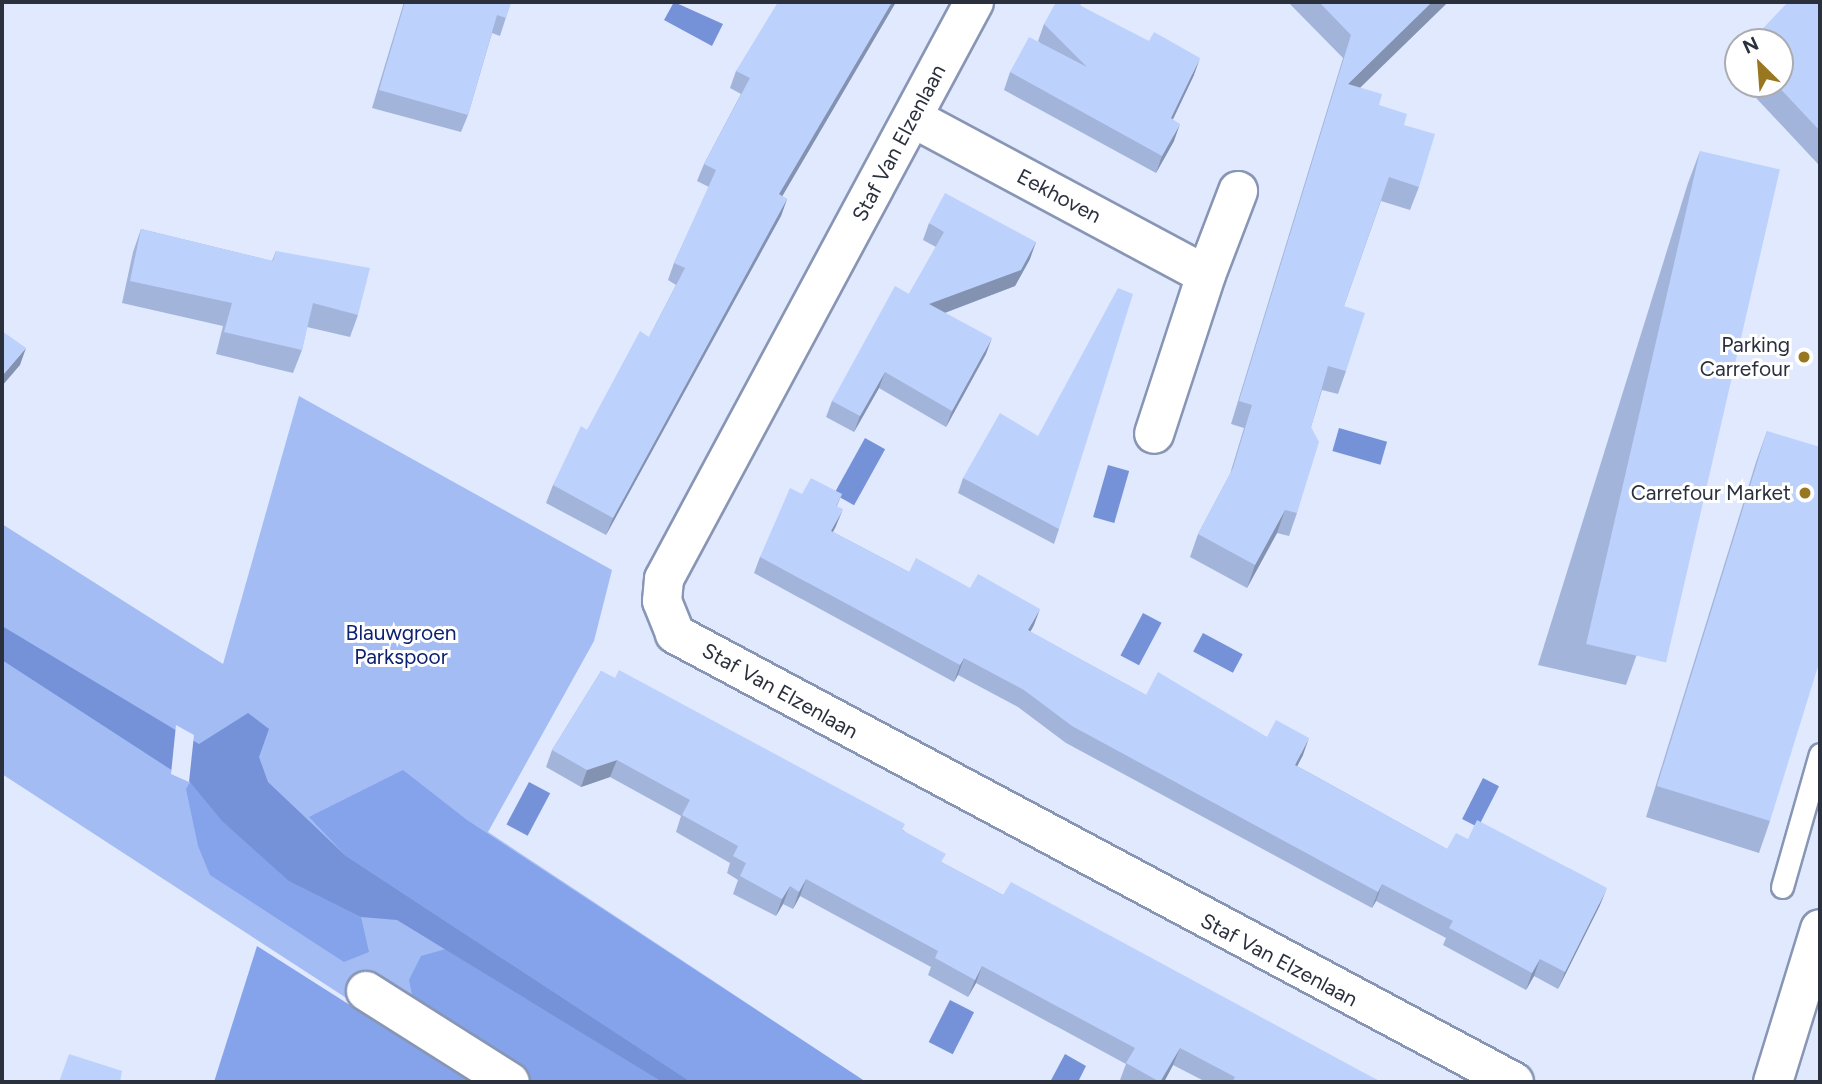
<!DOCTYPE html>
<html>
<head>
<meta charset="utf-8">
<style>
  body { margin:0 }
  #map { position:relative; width:1822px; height:1084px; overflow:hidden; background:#e0e9fe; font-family:Figtree,sans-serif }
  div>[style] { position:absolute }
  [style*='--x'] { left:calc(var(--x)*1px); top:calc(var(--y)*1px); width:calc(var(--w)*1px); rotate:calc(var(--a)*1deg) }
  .green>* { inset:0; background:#a3bcf4 }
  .forest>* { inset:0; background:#85a3ea }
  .water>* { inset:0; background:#7592d8; transform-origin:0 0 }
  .pier>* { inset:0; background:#e0e9fe }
  .roads { filter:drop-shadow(2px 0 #8896b5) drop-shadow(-2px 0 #8896b5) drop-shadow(0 2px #8896b5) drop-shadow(0 -2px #8896b5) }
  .service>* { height:21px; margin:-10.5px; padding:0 10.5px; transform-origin:10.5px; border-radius:10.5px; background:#fff }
  .minor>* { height:38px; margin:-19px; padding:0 19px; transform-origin:19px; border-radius:19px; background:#fff }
  .wall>* { inset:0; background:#a3b4da }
  .shaded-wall>* { inset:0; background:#8492b1 }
  .building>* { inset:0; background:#bdd1fd; transform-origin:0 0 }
  .dots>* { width:19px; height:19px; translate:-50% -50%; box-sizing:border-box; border:4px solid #fff; border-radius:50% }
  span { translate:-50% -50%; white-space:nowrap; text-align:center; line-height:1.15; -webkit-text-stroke:6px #fff; paint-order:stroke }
  .street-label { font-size:21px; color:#2b303d }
  .poi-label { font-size:21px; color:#2b303d }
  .right { translate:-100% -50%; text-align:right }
  .park-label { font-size:21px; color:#0e2172 }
  .frame { position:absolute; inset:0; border:4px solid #2b303d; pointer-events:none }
  .north { position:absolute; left:1724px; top:28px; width:70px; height:70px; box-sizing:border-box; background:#fff; border:2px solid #aaacb1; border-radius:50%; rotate:335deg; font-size:19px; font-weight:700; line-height:28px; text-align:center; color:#2b303d }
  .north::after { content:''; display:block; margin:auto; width:24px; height:32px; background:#997721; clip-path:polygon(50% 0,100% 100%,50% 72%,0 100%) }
</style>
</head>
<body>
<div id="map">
  <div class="green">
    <i style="clip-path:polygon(299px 396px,612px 570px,594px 641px,488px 832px,866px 1082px,510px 1082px,351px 1001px,2px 774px,2px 524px,223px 664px)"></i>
  </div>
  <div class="forest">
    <i style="clip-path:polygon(403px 770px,467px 820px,866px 1082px,691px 1082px,346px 856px,309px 817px)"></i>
    <i style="clip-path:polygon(190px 782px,246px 841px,361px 917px,369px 952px,344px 962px,210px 875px,198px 846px,186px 789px)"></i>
    <i style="clip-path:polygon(257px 946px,471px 1082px,214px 1082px)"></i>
    <i style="clip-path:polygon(446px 949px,636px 1066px,662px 1082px,525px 1082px,413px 999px,409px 980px,421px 956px)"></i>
  </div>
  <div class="water">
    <i style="clip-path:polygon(674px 2px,723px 24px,712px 46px,664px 20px)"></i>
    <i style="left:1339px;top:428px;width:50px;height:24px;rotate:16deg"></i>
    <i style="left:865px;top:438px;width:23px;height:64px;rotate:29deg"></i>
    <i style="left:1108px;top:465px;width:22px;height:54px;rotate:16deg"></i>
    <i style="left:1143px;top:613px;width:21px;height:48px;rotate:28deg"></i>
    <i style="clip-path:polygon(2px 626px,199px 744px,248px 713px,269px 729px,259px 757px,268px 782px,346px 856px,691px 1082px,662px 1082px,397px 920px,361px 917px,289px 881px,222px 821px,190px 782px,2px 660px)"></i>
    <i style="left:1203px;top:633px;width:45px;height:21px;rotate:28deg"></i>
    <i style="left:1483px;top:778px;width:18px;height:46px;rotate:27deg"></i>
    <i style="left:529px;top:782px;width:24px;height:48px;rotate:28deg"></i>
    <i style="left:950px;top:1000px;width:27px;height:47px;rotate:27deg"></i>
    <i style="clip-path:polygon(1065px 1054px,1086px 1066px,1078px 1082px,1050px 1082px)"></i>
  </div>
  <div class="pier">
    <i style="clip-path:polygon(176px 725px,194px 735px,189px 782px,171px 774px)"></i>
  </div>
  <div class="roads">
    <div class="service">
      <i style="--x:1782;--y:887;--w:138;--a:-74.1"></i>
    </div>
    <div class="minor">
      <i style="--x:974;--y:2;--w:655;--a:118.25"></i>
      <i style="--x:664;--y:579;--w:22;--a:95"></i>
      <i style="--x:662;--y:601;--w:35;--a:68"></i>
      <i style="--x:675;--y:634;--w:951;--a:28.1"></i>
      <i style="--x:913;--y:118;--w:332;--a:28.2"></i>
      <i style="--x:1206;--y:275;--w:167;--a:108.1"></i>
      <i style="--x:1206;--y:275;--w:90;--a:-69.1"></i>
      <i style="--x:366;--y:991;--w:170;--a:32.3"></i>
      <i style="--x:1773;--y:1082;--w:160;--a:-72.9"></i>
    </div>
  </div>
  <div class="wall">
    <i style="clip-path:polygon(404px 2px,511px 2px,500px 36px,492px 33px,468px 115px,461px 132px,372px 108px)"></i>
    <i style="clip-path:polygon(896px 2px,782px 196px,787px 199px,781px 216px,606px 535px,546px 503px,553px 485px,587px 430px,649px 337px,676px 285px,668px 280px,674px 263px,709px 187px,697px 181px,704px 164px,741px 94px,730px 88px,736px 71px)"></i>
    <i style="clip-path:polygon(1288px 2px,1448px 2px,1360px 88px,1379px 105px,1404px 125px,1419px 187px,1410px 210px,1381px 201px,1344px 306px,1346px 371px,1338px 394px,1322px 390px,1311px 427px,1297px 513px,1289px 536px,1277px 533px,1247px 588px,1190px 557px,1198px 534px,1230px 474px,1244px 428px,1231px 424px,1343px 58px)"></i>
    <i style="clip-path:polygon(1820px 2px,1820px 158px,1818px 164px,1743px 84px,1780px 84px)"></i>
    <i style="clip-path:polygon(1081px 6px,1194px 75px,1173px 119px,1174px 141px,1156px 173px,1004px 90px,1010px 72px,1040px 43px,1038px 41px,1044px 24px)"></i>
    <i style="clip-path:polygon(1738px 63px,1738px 78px,1734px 74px)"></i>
    <i style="clip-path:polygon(1700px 151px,1637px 654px,1626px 685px,1538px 665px,1688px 183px)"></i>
    <i style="clip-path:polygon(929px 223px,1030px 259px,1015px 286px,945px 313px,986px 354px,946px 427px,879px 388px,854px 432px,826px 417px,832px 401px,909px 294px,936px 247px,923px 240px)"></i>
    <i style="clip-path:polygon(141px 229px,272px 261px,276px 251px,358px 315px,350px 337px,307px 327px,302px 350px,293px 373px,216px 354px,223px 326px,122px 303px,133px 252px)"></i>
    <i style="clip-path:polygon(1767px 431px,1770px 821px,1759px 853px,1646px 817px,1756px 462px)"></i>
    <i style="clip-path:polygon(1038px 436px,1059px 529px,1054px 544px,958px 493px,963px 478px)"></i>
    <i style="clip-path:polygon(802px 494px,842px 494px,837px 506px,836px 526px,833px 532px,909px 572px,1034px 625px,1030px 632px,1146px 695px,1267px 737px,1303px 755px,1297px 766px,1447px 849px,1468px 839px,1600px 905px,1558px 989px,1534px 976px,1526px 990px,1443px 945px,1446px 938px,1376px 901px,1372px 908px,1066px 743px,1018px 707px,958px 675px,954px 682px,754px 573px,760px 557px)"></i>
    <i style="clip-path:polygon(601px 671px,903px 830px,943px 863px,1003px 895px,1381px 1082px,1206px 1082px,1173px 1065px,1164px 1082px,1124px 1082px,1120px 1080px,1126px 1064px,976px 983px,968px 997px,928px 975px,931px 967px,800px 896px,793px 909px,783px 904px,776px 916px,733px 894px,738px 880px,727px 873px,730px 863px,676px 832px,681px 816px,610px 777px,581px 787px,546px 767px,552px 750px)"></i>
  </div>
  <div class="shaded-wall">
    <i style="clip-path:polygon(892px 2px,896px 2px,773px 212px,779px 194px)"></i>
    <i style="clip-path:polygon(1432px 2px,1448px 2px,1340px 107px,1348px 84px)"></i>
    <i style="clip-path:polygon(1200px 58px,1194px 75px,1165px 136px,1171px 118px)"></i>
    <i style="clip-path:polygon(1180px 124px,1174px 141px,1156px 173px,1162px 156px)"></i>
    <i style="clip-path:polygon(787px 199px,781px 216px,606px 535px,613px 518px)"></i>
    <i style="clip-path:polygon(1036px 242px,1030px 259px,1015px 286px,923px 321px,929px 304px)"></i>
    <i style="clip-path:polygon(992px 338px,986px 354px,946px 427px,952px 411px)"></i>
    <i style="clip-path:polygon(26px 348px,20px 365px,2px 386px,2px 376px)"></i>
    <i style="clip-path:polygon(885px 372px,879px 388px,854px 432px,860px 416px)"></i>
    <i style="clip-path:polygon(843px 509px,836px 526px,825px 547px,831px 531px)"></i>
    <i style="clip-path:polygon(1285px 510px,1277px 533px,1247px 588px,1255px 565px)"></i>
    <i style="clip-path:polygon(1040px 609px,1034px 625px,1022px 647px,1028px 630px)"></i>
    <i style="clip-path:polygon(964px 658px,958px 675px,954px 682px,960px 665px)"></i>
    <i style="clip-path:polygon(1309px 738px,1303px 755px,1289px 782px,1295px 765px)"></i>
    <i style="clip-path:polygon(617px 760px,610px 777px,581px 787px,587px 770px)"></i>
    <i style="clip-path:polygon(806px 879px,800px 896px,793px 909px,799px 892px)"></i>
    <i style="clip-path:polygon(1382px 884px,1376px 901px,1372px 908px,1378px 892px)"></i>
    <i style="clip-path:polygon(790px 886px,783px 904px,776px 916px,782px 899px)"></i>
    <i style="clip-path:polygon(1607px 888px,1600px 905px,1558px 989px,1565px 972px)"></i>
    <i style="clip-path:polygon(1540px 959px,1534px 976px,1526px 990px,1532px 973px)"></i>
    <i style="clip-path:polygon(982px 966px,976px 983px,968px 997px,975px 980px)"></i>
    <i style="clip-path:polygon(1180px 1048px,1173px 1065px,1164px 1082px,1160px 1082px)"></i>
  </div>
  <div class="building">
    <i style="clip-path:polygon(405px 2px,511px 2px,506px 18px,497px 15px,468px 115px,379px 90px)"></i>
    <i style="clip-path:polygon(778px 2px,892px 2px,779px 194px,787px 199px,613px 518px,553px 485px,581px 426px,587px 430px,640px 331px,649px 337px,685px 268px,674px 263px,716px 170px,704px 164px,750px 78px,736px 71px)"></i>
    <i style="clip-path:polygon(1056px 2px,1080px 2px,1081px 6px,1149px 41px,1154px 32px,1200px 58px,1171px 118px,1180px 124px,1162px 156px,1010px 72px,1029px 37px,1087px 67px,1044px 24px)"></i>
    <i style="clip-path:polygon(1319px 2px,1432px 2px,1348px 84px,1382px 94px,1379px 105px,1407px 114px,1404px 125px,1435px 134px,1419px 187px,1389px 177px,1344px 306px,1365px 313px,1346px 371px,1328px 366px,1311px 427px,1319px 442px,1297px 513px,1285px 510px,1255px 565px,1198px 534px,1233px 468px,1252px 405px,1239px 401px,1351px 35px)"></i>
    <i style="clip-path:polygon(1788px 2px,1820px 2px,1820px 131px,1776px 84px,1780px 84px,1780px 42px,1750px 42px)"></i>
    <i style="left:1700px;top:151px;width:82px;height:506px;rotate:13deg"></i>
    <i style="clip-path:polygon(945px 193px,1036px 242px,1021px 270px,929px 304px,992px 338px,952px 411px,885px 372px,860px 416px,832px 401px,895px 286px,909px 294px,944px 232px,929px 223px)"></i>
    <i style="clip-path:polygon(141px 229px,273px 261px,276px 251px,370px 268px,358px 315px,313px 303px,302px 350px,224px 332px,232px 303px,130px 281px)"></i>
    <i style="clip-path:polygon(1118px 288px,1133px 294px,1059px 529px,963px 478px,1000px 413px,1038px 436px)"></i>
    <i style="clip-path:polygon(2px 331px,26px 348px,2px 376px)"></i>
    <i style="clip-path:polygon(1767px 431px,1820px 447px,1820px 660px,1770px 821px,1657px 786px)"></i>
    <i style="clip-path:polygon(811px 478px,842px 494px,836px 506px,843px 509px,831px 531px,909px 572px,916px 558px,970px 588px,978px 574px,1040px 609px,1028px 630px,1146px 695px,1158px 672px,1267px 737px,1276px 720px,1309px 738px,1295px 765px,1447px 849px,1456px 833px,1468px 839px,1477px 820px,1607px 888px,1565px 972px,1540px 959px,1532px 973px,1449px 928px,1453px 921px,1382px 884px,1378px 892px,1072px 726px,1024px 690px,964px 658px,960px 665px,760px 557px,790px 488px,802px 494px)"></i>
    <i style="clip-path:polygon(619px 670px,905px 824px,902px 830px,946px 854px,941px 862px,1003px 895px,1011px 882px,1381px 1082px,1232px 1082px,1235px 1077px,1180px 1048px,1160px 1082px,1126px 1063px,1135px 1048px,982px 966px,975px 980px,935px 958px,938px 951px,806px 879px,799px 892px,790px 886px,782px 899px,740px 876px,746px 863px,733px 856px,738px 846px,682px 815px,690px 800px,617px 760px,587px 770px,552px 750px,601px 671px,615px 678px)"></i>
    <i style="clip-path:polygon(69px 1054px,122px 1071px,120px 1082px,59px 1082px)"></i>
  </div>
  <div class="dots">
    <i style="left:1804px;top:357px;background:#997721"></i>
    <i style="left:1805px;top:493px;background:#997721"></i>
  </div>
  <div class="street-label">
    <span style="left:899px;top:143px;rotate:-62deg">Staf Van Elzenlaan</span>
    <span style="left:1059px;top:196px;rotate:28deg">Eekhoven</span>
    <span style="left:780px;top:691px;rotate:29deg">Staf Van Elzenlaan</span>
    <span style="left:1279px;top:960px;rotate:28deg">Staf Van Elzenlaan</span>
  </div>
  <div class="poi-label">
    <span class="right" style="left:1790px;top:357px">Parking<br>Carrefour</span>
    <span class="right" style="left:1791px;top:493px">Carrefour Market</span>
  </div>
  <div class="park-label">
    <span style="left:401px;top:645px">Blauwgroen<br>Parkspoor</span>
  </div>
  <div class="frame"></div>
  <div class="north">N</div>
</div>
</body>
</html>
